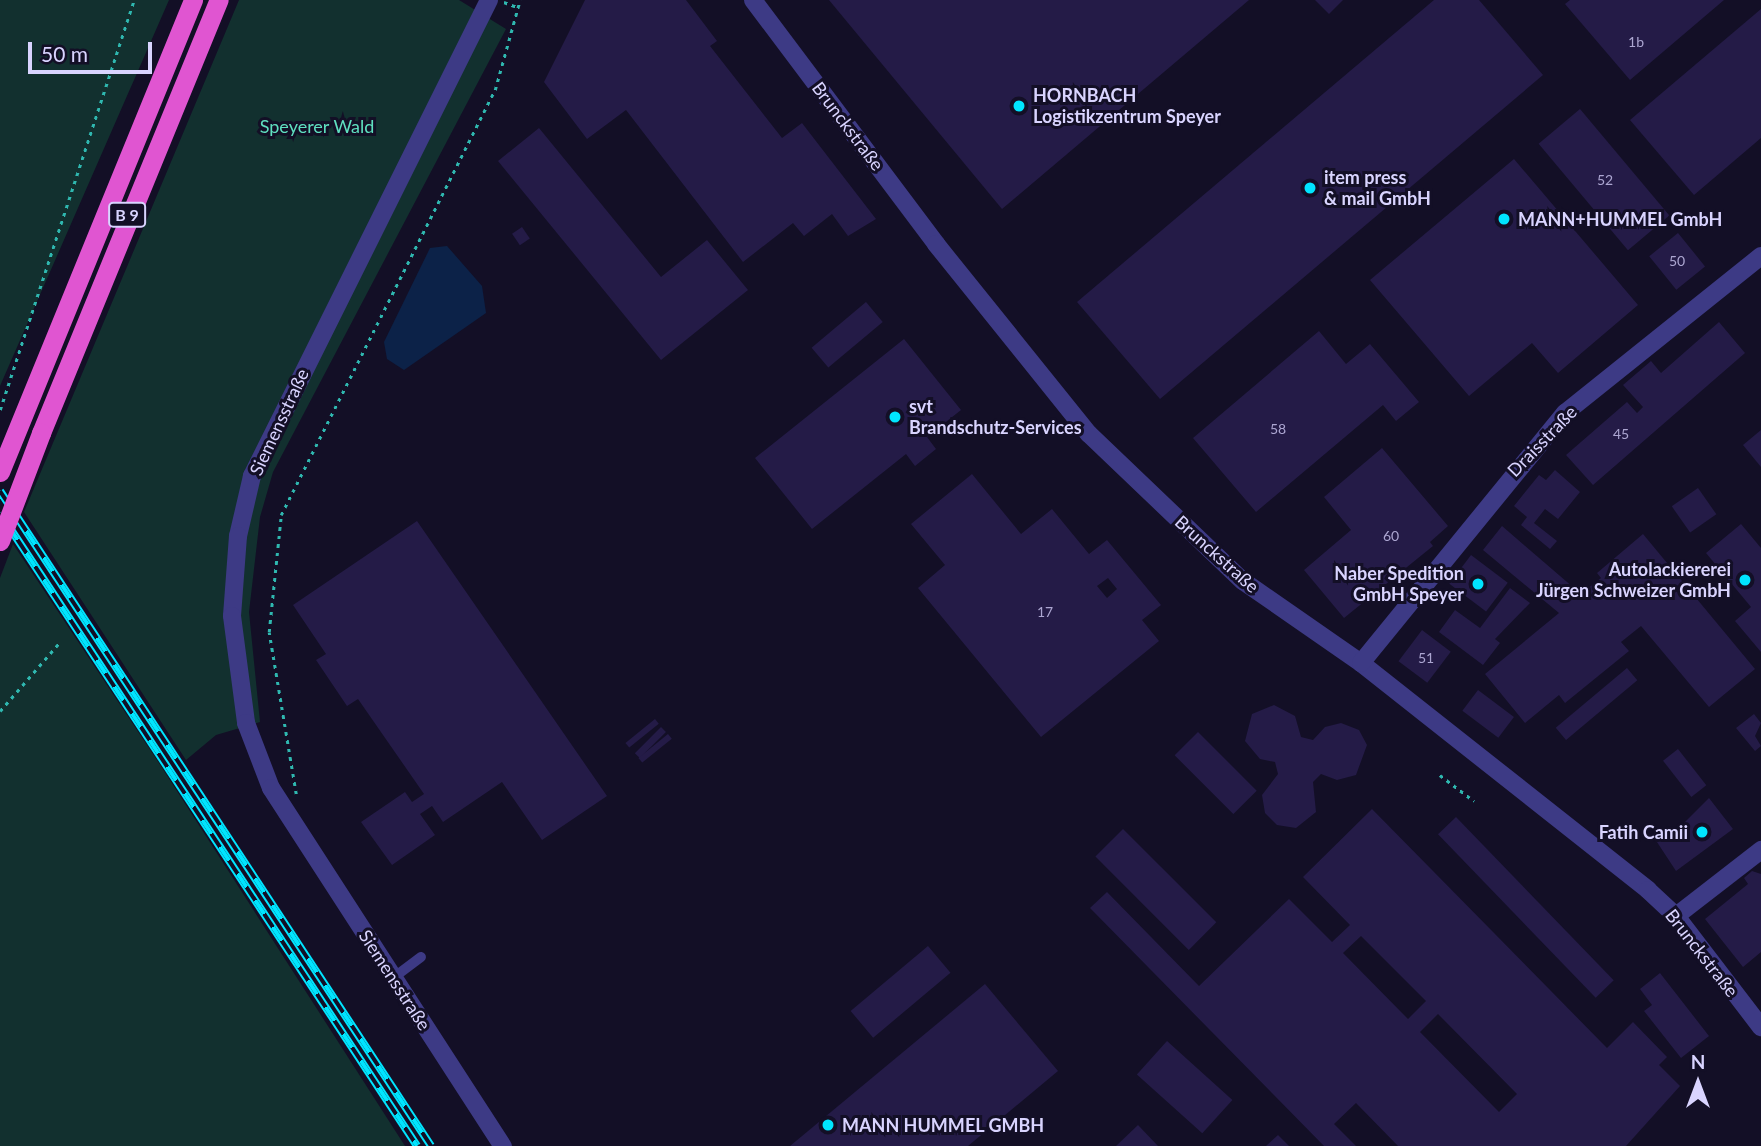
<!DOCTYPE html>
<html>
<head>
<meta charset="utf-8">
<style>
  body { margin:0 }
  #map { position:relative; width:1761px; height:1146px; overflow:hidden; background:#130f26; font-family:Lato,sans-serif }
  div>[style] { position:absolute }
  [style*='--x'] { left:calc(var(--x)*1px); top:calc(var(--y)*1px); width:calc(var(--w)*1px); rotate:calc(var(--a)*1deg) }
  .green>* { inset:0; background:#12302f }
  .water>* { inset:0; background:#0c2248 }
  .building>* { inset:0; background:#241b47; transform-origin:0 0 }
  .path>* { height:2.5px; margin-top:-1.25px; transform-origin:0; background:repeating-linear-gradient(90deg,#2fb8b0 0 3.5px,transparent 0 8.5px) }
  .service>* { height:10px; margin:-5px; padding:0 5px; transform-origin:5px; border-radius:5px; background:#3d3a85 }
  .minor>* { height:18px; margin:-9px; padding:0 9px; transform-origin:9px; border-radius:9px; background:#3d3a85 }
  .trunk>* { height:19px; margin:-9.5px; padding:0 9.5px; transform-origin:9.5px; border-radius:9.5px; background:#e055d1 }
  .rail>* { height:8px; margin-top:-4px; transform-origin:0; background:repeating-linear-gradient(90deg,#130f26 0 16px,#00e5ff 0 32px); box-sizing:border-box; border-block:2px solid #00e5ff }
  .trunk-bridge>* { height:19px; margin:-9.5px; padding:0 9.5px; transform-origin:9.5px; border-radius:9.5px; background:#e055d1 }
  .dots>* { width:19px; height:19px; translate:-50% -50%; box-sizing:border-box; border:4px solid #130f26; border-radius:50% }
  span { translate:-50% -50%; white-space:nowrap; text-align:center; line-height:1.15; -webkit-text-stroke:6px #130f26; paint-order:stroke }
  .number-label { font-size:14px; color:#aca6d1 }
  .number-label span { -webkit-text-stroke-width:0 }
  .shield-label span { padding:2px 5px; background:#130f26; border:2px solid; border-radius:5px; -webkit-text-stroke-width:0 }
  .shield-label { font-size:16px; color:#d9d4ff; font-weight:700 }
  .poi-label { font-size:18px; color:#d9d4ff; font-weight:700 }
  .left { translate:0 -50%; text-align:left }
  .right { translate:-100% -50%; text-align:right }
  .park-label { font-size:18px; color:#5fe0c0 }
  .street-label { font-size:18px; color:#d9d4ff }
  .north { position:absolute; left:1663px; top:1048px; width:70px; height:70px; -webkit-text-stroke:5px #130f26; paint-order:stroke; rotate:0deg; font-size:19px; font-weight:700; line-height:28px; text-align:center; color:#d9d4ff }
  .north::after { content:''; display:block; margin:auto; width:24px; height:32px; background:#d9d4ff; clip-path:polygon(50% 0,100% 100%,50% 72%,0 100%) }
  .scale { position:absolute; left:28px; top:42px; width:124px; height:32px; box-sizing:border-box; border:4px solid #d9d4ff; border-top:0; padding-left:9px; font-size:21px; line-height:24px; white-space:nowrap; color:#d9d4ff; -webkit-text-stroke:5px #130f26; paint-order:stroke }
</style>
</head>
<body>
<div id="map">
  <div class="green">
    <i style="clip-path:polygon(0 0,169px 0,0 386px)"></i>
    <i style="clip-path:polygon(239px 0,459px 0,506px 29px,273px 472px,260px 517px,249px 612px,260px 722px,216px 735px,186px 760px,24px 512px)"></i>
    <i style="clip-path:polygon(13px 544px,159px 763px,405px 1146px,0 1146px,0 578px)"></i>
  </div>
  <div class="water">
    <i style="clip-path:polygon(447px 246px,482px 286px,486px 313px,404px 370px,387px 359px,384px 342px,430px 248px)"></i>
  </div>
  <div class="building">
    <i style="clip-path:polygon(585px 0,686px 0,717px 41px,710px 46px,782px 138px,802px 123px,876px 219px,848px 236px,832px 214px,804px 236px,793px 223px,743px 262px,626px 110px,587px 139px,544px 82px)"></i>
    <i style="clip-path:polygon(829px 0,1249px 0,1002px 209px)"></i>
    <i style="clip-path:polygon(1315px 0,1343px 0,1329px 14px)"></i>
    <i style="clip-path:polygon(1434px 0,1479px 0,1543px 75px,1160px 399px,1077px 302px)"></i>
    <i style="clip-path:polygon(1570px 0,1724px 0,1630px 80px,1565px 4px)"></i>
    <i style="clip-path:polygon(1761px 9px,1761px 138px,1694px 195px,1630px 120px)"></i>
    <i style="left:1580px;top:109px;width:139px;height:54px;rotate:50deg"></i>
    <i style="clip-path:polygon(539px 128px,661px 277px,707px 240px,748px 290px,661px 360px,498px 161px)"></i>
    <i style="clip-path:polygon(1514px 159px,1638px 305px,1558px 373px,1532px 343px,1469px 396px,1370px 280px)"></i>
    <i style="left:522px;top:227px;width:14px;height:12px;rotate:56deg"></i>
    <i style="left:1678px;top:233px;width:43px;height:37px;rotate:51deg"></i>
    <i style="left:866px;top:302px;width:26px;height:71px;rotate:50deg"></i>
    <i style="clip-path:polygon(1719px 322px,1745px 353px,1593px 485px,1566px 455px,1627px 402px,1637px 413px,1643px 407px,1623px 385px,1651px 361px,1661px 373px)"></i>
    <i style="clip-path:polygon(1319px 331px,1346px 364px,1370px 344px,1419px 402px,1396px 421px,1383px 405px,1256px 512px,1193px 438px)"></i>
    <i style="clip-path:polygon(904px 339px,961px 410px,927px 437px,936px 449px,915px 466px,906px 454px,812px 529px,755px 458px)"></i>
    <i style="clip-path:polygon(1761px 430px,1761px 467px,1743px 445px)"></i>
    <i style="clip-path:polygon(1382px 448px,1448px 526px,1430px 542px,1433px 546px,1344px 618px,1304px 570px,1351px 530px,1324px 497px)"></i>
    <i style="clip-path:polygon(1555px 470px,1580px 492px,1558px 519px,1545px 509px,1534px 523px,1557px 541px,1550px 549px,1521px 525px,1527px 517px,1514px 506px,1539px 475px,1546px 480px)"></i>
    <i style="clip-path:polygon(evenodd,972px 474px,1021px 534px,1052px 509px,1089px 554px,1107px 540px,1161px 605px,1142px 620px,1159px 641px,1041px 737px,918px 588px,945px 565px,911px 524px,972px 474px,1108px 578px,1117px 589px,1107px 598px,1097px 586px,1108px 578px)"></i>
    <i style="left:1698px;top:488px;width:32px;height:32px;rotate:55deg"></i>
    <i style="clip-path:polygon(417px 521px,607px 796px,542px 840px,502px 782px,443px 822px,432px 806px,420px 814px,435px 835px,392px 865px,361px 822px,405px 792px,412px 802px,424px 794px,358px 699px,347px 706px,316px 660px,326px 654px,293px 605px)"></i>
    <i style="clip-path:polygon(1741px 524px,1761px 548px,1761px 652px,1735px 621px,1751px 607px,1706px 553px)"></i>
    <i style="clip-path:polygon(1502px 526px,1581px 594px,1601px 578px,1597px 573px,1643px 534px,1755px 669px,1709px 707px,1641px 626px,1621px 642px,1629px 651px,1565px 703px,1559px 695px,1525px 723px,1485px 674px,1559px 613px,1483px 550px)"></i>
    <i style="left:1471px;top:555px;width:46px;height:36px;rotate:37deg"></i>
    <i style="clip-path:polygon(1510px 588px,1530px 603px,1495px 639px,1500px 643px,1483px 665px,1439px 632px,1455px 610px,1480px 628px)"></i>
    <i style="left:1422px;top:630px;width:36px;height:39px;rotate:37deg"></i>
    <i style="left:1627px;top:668px;width:16px;height:93px;rotate:50deg"></i>
    <i style="left:1478px;top:690px;width:45px;height:26px;rotate:37deg"></i>
    <i style="clip-path:polygon(1274px 705px,1295px 716px,1301px 737px,1313px 740px,1325px 727px,1341px 723px,1359px 730px,1367px 745px,1356px 775px,1337px 780px,1321px 774px,1313px 782px,1316px 812px,1296px 828px,1277px 825px,1265px 813px,1262px 795px,1278px 774px,1275px 762px,1260px 759px,1245px 741px,1252px 714px)"></i>
    <i style="clip-path:polygon(1754px 714px,1761px 723px,1755px 736px,1761px 746px,1755px 751px,1736px 728px)"></i>
    <i style="left:655px;top:719px;width:6px;height:38px;rotate:51deg"></i>
    <i style="left:661px;top:727px;width:7px;height:37px;rotate:45deg"></i>
    <i style="left:1198px;top:732px;width:83px;height:33px;rotate:45deg"></i>
    <i style="left:668px;top:734px;width:6px;height:38px;rotate:51deg"></i>
    <i style="left:1678px;top:749px;width:46px;height:19px;rotate:52deg"></i>
    <i style="clip-path:polygon(1709px 798px,1733px 829px,1676px 871px,1653px 836px,1666px 827px,1672px 835px)"></i>
    <i style="clip-path:polygon(evenodd,1372px 809px,1607px 1048px,1633px 1022px,1667px 1057px,1659px 1065px,1680px 1086px,1626px 1146px,1398px 1146px,1356px 1103px,1334px 1124px,1356px 1146px,1324px 1146px,1090px 908px,1107px 892px,1199px 986px,1289px 899px,1332px 942px,1350px 925px,1303px 877px,1372px 809px,1361px 936px,1426px 1001px,1408px 1019px,1343px 953px,1361px 936px,1372px 809px,1438px 1014px,1517px 1094px,1499px 1112px,1420px 1032px,1438px 1014px)"></i>
    <i style="left:1456px;top:817px;width:227px;height:25px;rotate:46deg"></i>
    <i style="left:1123px;top:829px;width:132px;height:39px;rotate:45deg"></i>
    <i style="clip-path:polygon(1752px 871px,1761px 874px,1761px 952px,1743px 967px,1705px 919px,1748px 884px,1744px 878px)"></i>
    <i style="left:928px;top:946px;width:35px;height:101px;rotate:50deg"></i>
    <i style="clip-path:polygon(1660px 973px,1709px 1036px,1681px 1058px,1644px 1011px,1652px 1005px,1640px 989px)"></i>
    <i style="clip-path:polygon(985px 984px,1058px 1071px,968px 1146px,790px 1146px)"></i>
    <i style="left:1167px;top:1041px;width:88px;height:45px;rotate:42deg"></i>
    <i style="clip-path:polygon(1138px 1125px,1158px 1146px,1116px 1146px)"></i>
    <i style="clip-path:polygon(1278px 1135px,1289px 1146px,1266px 1146px)"></i>
  </div>
  <div class="path">
    <i style="--x:504;--y:2;--w:14;--a:21"></i>
    <i style="--x:0;--y:410;--w:431;--a:-71.9"></i>
    <i style="--x:0;--y:711;--w:91;--a:-49"></i>
    <i style="--x:1440;--y:775;--w:43;--a:37.4"></i>
    <i style="--x:296;--y:794;--w:164;--a:-99.5"></i>
    <i style="--x:269;--y:632;--w:118;--a:-84.1"></i>
    <i style="--x:281;--y:515;--w:476;--a:-63.3"></i>
    <i style="--x:495;--y:90;--w:93;--a:-74.5"></i>
  </div>
  <div class="service">
    <i style="--x:393;--y:978;--w:35;--a:-37"></i>
  </div>
  <div class="minor">
    <i style="--x:489;--y:0;--w:532;--a:116.47"></i>
    <i style="--x:252;--y:476;--w:62;--a:103.1"></i>
    <i style="--x:238;--y:536;--w:80;--a:94.3"></i>
    <i style="--x:232;--y:616;--w:108;--a:82.5"></i>
    <i style="--x:246;--y:723;--w:70;--a:69"></i>
    <i style="--x:271;--y:788;--w:427;--a:57.1"></i>
    <i style="--x:753;--y:0;--w:305;--a:53.1"></i>
    <i style="--x:936;--y:244;--w:244;--a:51.2"></i>
    <i style="--x:1089;--y:434;--w:213;--a:43.7"></i>
    <i style="--x:1243;--y:581;--w:144;--a:34.8"></i>
    <i style="--x:1361;--y:663;--w:366;--a:38.3"></i>
    <i style="--x:1648;--y:890;--w:38;--a:43"></i>
    <i style="--x:1676;--y:916;--w:140;--a:52.6"></i>
    <i style="--x:1361;--y:663;--w:323;--a:-50.8"></i>
    <i style="--x:1565;--y:413;--w:251;--a:-38.7"></i>
    <i style="--x:1676;--y:916;--w:108;--a:-37.8"></i>
  </div>
  <div class="trunk">
    <i style="--x:41;--y:433;--w:468;--a:-67.7"></i>
    <i style="--x:0;--y:472;--w:510;--a:-67.76"></i>
  </div>
  <div class="rail">
    <i style="--x:0;--y:491;--w:784;--a:56.65"></i>
    <i style="--x:0;--y:513;--w:758;--a:56.62"></i>
  </div>
  <div class="trunk-bridge">
    <i style="--x:0;--y:541;--w:116;--a:-69.2"></i>
  </div>
  <div class="dots">
    <i style="left:1019px;top:106px;background:#00e5ff"></i>
    <i style="left:1310px;top:188px;background:#00e5ff"></i>
    <i style="left:1504px;top:219px;background:#00e5ff"></i>
    <i style="left:895px;top:417px;background:#00e5ff"></i>
    <i style="left:1745px;top:580px;background:#00e5ff"></i>
    <i style="left:1478px;top:584px;background:#00e5ff"></i>
    <i style="left:1702px;top:832px;background:#00e5ff"></i>
    <i style="left:828px;top:1125px;background:#00e5ff"></i>
  </div>
  <div class="number-label">
    <span style="left:1636px;top:42px">1b</span>
    <span style="left:1605px;top:180px">52</span>
    <span style="left:1677px;top:261px">50</span>
    <span style="left:1278px;top:429px">58</span>
    <span style="left:1621px;top:434px">45</span>
    <span style="left:1391px;top:536px">60</span>
    <span style="left:1045px;top:612px">17</span>
    <span style="left:1426px;top:658px">51</span>
  </div>
  <div class="shield-label">
    <span style="left:127px;top:215px">B 9</span>
  </div>
  <div class="poi-label">
    <span class="left" style="left:1033px;top:106px">HORNBACH<br>Logistikzentrum Speyer</span>
    <span class="left" style="left:1324px;top:188px">item press<br>&amp; mail GmbH</span>
    <span class="left" style="left:1518px;top:219px">MANN+HUMMEL GmbH</span>
    <span class="left" style="left:909px;top:417px">svt<br>Brandschutz-Services</span>
    <span class="right" style="left:1731px;top:580px">Autolackiererei<br>Jürgen Schweizer GmbH</span>
    <span class="right" style="left:1464px;top:584px">Naber Spedition<br>GmbH Speyer</span>
    <span class="right" style="left:1688px;top:832px">Fatih Camii</span>
    <span class="left" style="left:842px;top:1125px">MANN HUMMEL GMBH</span>
  </div>
  <div class="park-label">
    <span style="left:317px;top:126px">Speyerer Wald</span>
  </div>
  <div class="street-label">
    <span style="left:848px;top:126px;rotate:53deg">Brunckstraße</span>
    <span style="left:279px;top:422px;rotate:-65deg">Siemensstraße</span>
    <span style="left:1542px;top:441px;rotate:-46deg">Draisstraße</span>
    <span style="left:1217px;top:554px;rotate:42deg">Brunckstraße</span>
    <span style="left:1702px;top:953px;rotate:52deg">Brunckstraße</span>
    <span style="left:395px;top:980px;rotate:57deg">Siemensstraße</span>
  </div>
  <div class="north">N</div>
  <div class="scale">50 m</div>
</div>
</body>
</html>
